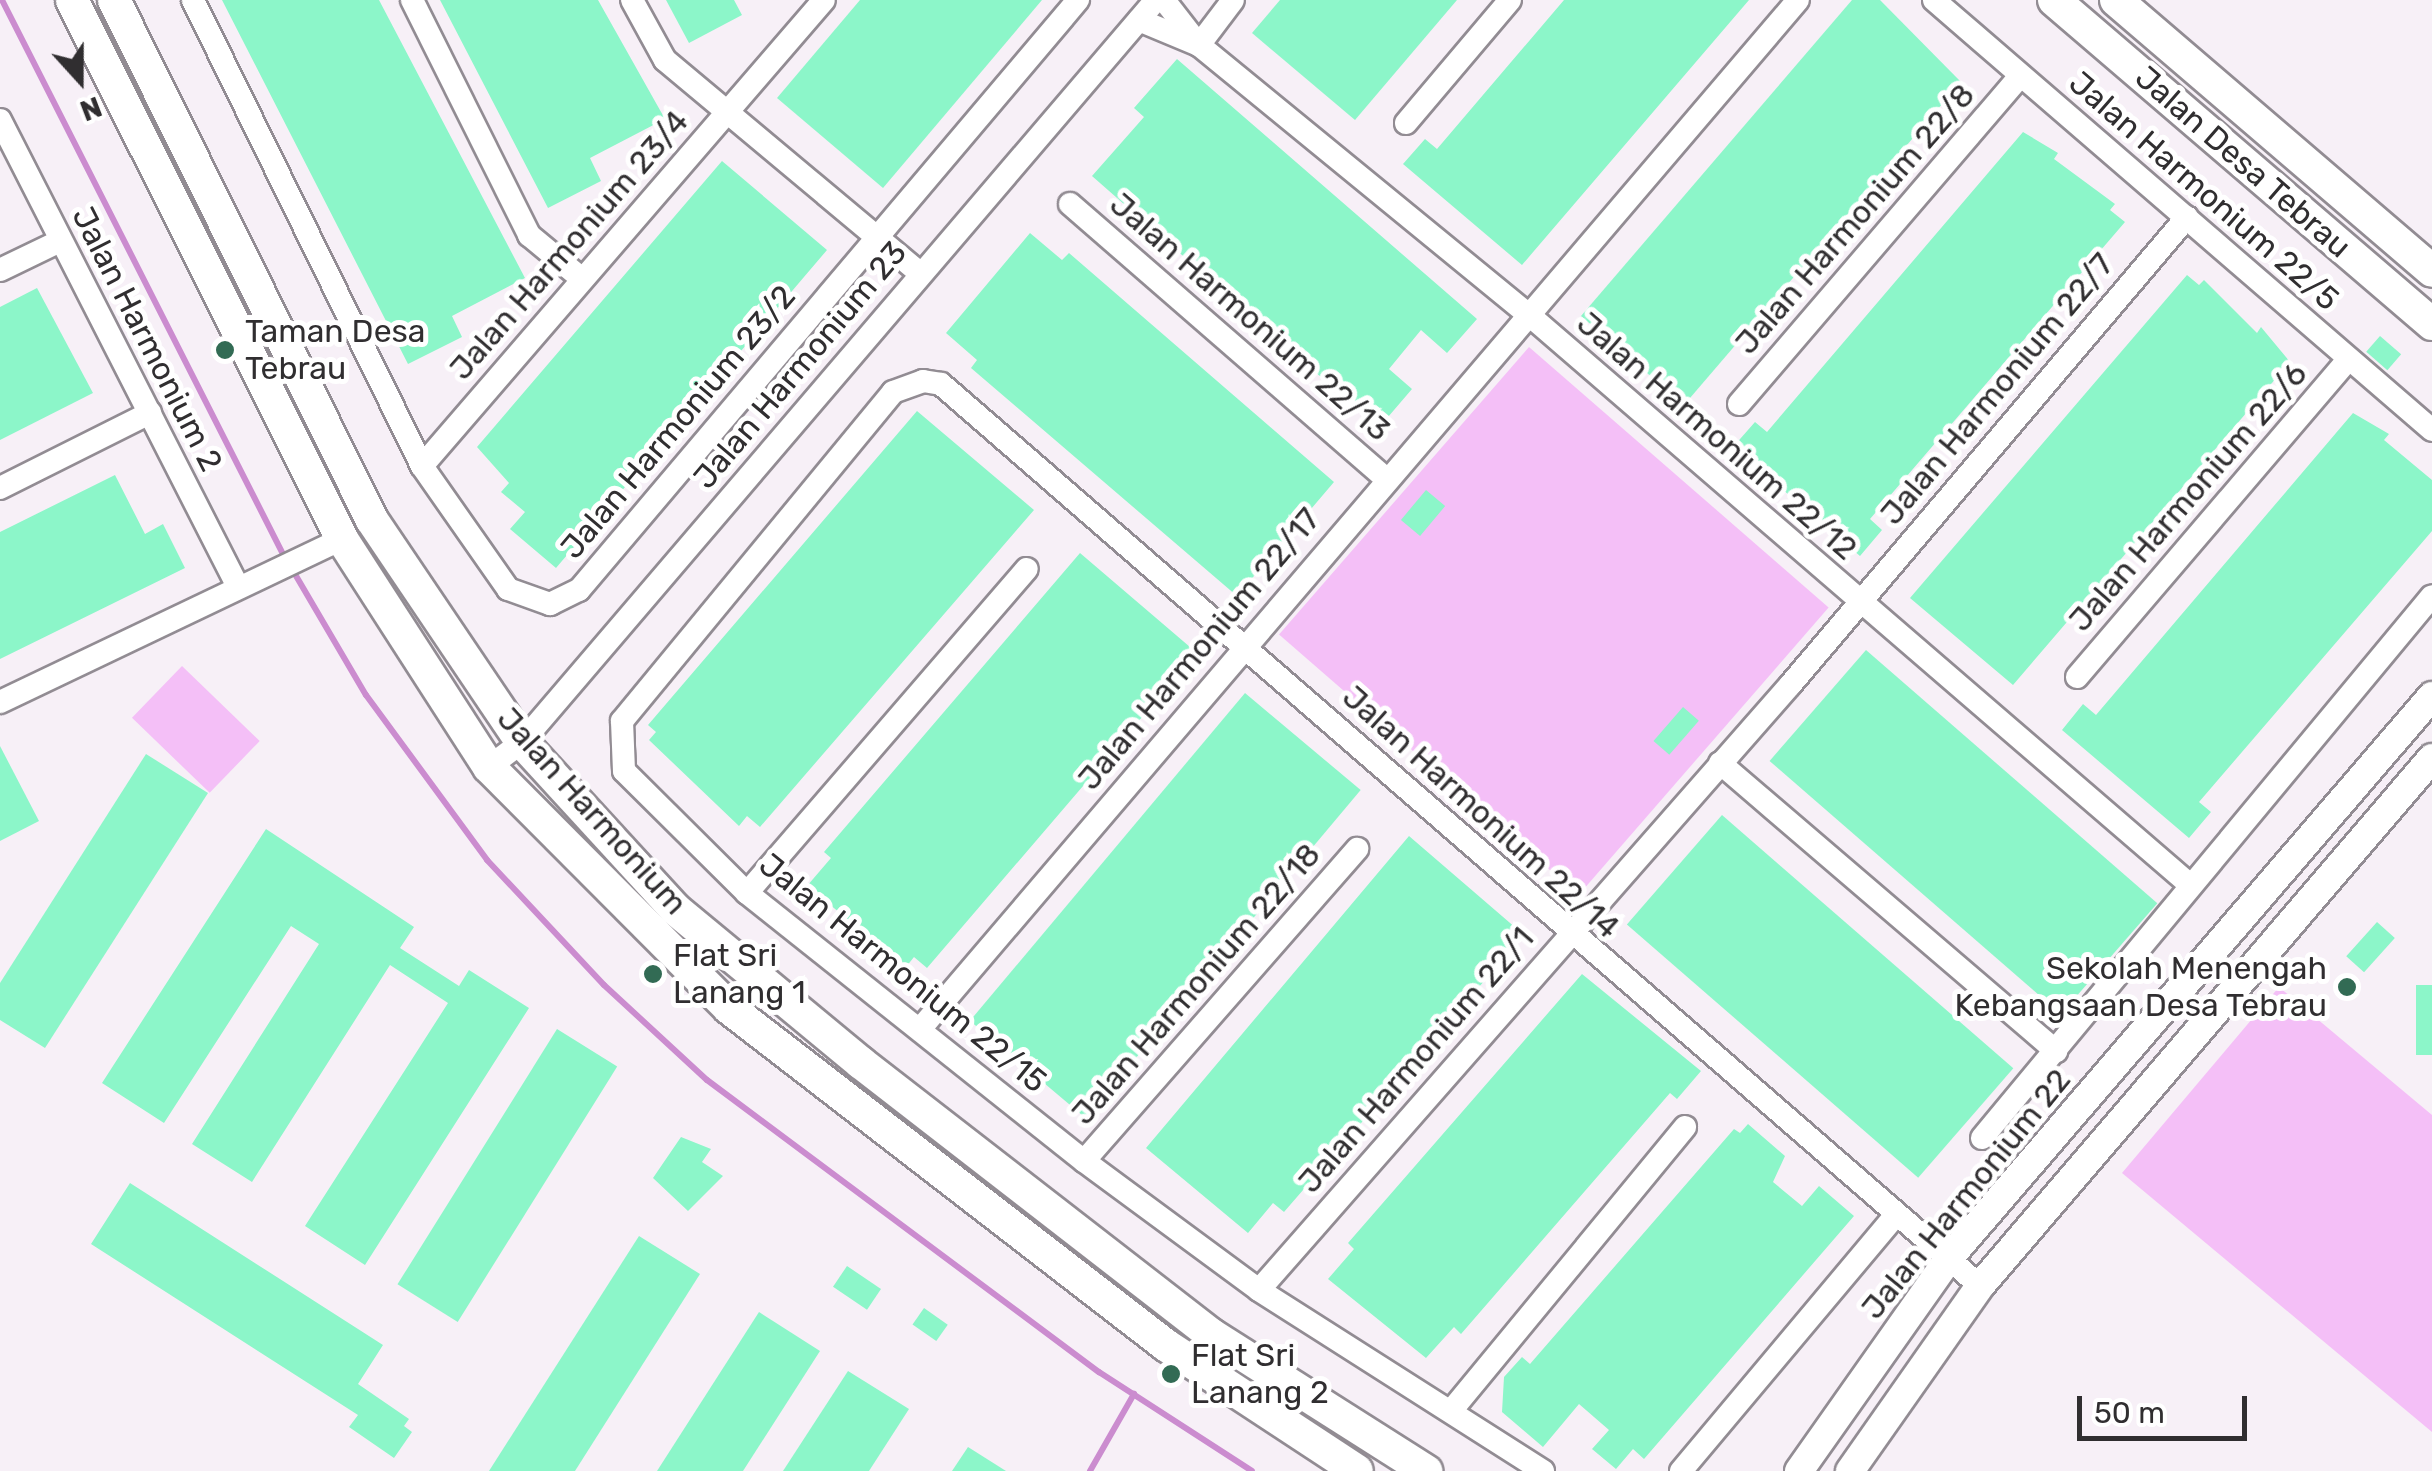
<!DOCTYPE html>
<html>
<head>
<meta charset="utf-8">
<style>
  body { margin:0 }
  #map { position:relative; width:2432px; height:1471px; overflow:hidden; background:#f7f0f7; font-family:Rubik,sans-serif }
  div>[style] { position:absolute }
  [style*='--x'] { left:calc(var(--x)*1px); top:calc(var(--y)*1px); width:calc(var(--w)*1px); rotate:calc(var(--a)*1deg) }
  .green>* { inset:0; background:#f4bff7; transform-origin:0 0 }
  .stream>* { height:6px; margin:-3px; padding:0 3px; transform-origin:3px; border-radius:3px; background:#cb8ccf }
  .building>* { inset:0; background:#8cf6c9; transform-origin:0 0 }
  .roads { filter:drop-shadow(2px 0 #928c93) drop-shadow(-2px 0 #928c93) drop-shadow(0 2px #928c93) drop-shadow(0 -2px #928c93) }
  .minor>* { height:22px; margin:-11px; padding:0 11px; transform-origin:11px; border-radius:11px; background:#fff }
  .tertiary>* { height:28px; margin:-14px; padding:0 14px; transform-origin:14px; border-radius:14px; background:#fff }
  .secondary>* { height:32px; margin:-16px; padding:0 16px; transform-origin:16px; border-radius:16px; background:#fff }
  .dots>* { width:28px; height:28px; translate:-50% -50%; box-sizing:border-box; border:5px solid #fff; border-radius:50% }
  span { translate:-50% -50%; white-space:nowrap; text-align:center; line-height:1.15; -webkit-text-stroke:10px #fff; paint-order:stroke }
  .street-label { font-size:32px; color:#302e30 }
  .poi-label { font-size:32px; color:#302e30 }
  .left { translate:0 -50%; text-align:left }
  .right { translate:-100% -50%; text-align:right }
  .north { position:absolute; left:30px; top:30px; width:100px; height:100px; -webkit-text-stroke:8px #fff; paint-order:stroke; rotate:159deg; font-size:28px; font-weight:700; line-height:40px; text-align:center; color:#302e30 }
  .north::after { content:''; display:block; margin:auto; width:35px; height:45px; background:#302e30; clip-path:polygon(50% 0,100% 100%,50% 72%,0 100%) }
  .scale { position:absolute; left:2077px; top:1396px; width:170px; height:45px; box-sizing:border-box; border:5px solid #302e30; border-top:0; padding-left:12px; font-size:30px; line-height:35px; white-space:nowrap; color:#302e30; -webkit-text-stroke:8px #fff; paint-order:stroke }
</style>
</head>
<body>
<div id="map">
  <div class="green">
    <i style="left:1529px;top:347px;width:397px;height:381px;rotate:41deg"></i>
    <i style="left:182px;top:666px;width:108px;height:72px;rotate:44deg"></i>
    <i style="clip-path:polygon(2279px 987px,2432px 1115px,2432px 1432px,2122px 1173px)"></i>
  </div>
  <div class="stream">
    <i style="--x:2;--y:0;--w:626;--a:63.11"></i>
    <i style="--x:292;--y:569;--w:146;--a:59.6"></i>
    <i style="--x:366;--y:695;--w:205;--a:53.7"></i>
    <i style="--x:487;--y:860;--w:171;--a:46.9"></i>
    <i style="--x:604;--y:985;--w:140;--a:42.7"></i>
    <i style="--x:707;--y:1080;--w:489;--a:36.7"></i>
    <i style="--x:1099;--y:1372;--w:182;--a:32.9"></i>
    <i style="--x:1090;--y:1471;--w:89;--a:-60.3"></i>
  </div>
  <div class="building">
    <i style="clip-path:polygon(222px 0,379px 0,525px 278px,452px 316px,462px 337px,408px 364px)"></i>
    <i style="clip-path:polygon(440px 0,598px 0,665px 119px,590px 158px,601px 181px,548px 208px)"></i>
    <i style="clip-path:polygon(666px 0,734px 0,742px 15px,689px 43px)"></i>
    <i style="clip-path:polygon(860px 0,1042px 0,883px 188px,777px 98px)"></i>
    <i style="clip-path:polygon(1280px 0,1457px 0,1355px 120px,1252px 33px)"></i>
    <i style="clip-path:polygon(1564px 0,1749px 0,1522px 265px,1403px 164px,1425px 139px,1437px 149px)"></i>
    <i style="clip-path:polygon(1852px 0,1880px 0,1961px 82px,1684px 405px,1581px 316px)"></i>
    <i style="clip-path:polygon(1177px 59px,1477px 319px,1447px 353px,1421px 330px,1389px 369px,1412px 389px,1388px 417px,1364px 397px,1355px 407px,1092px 176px,1144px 117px,1134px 108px)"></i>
    <i style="clip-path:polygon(2023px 132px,2058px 153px,2054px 159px,2115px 204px,2110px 210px,2125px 222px,1870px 519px,1882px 530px,1860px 556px,1733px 447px,1755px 422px,1767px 432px)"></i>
    <i style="clip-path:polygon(722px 161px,827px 250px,556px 568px,510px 529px,525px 512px,501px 492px,509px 483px,477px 447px)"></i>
    <i style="clip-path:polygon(1030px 233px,1062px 260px,1069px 253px,1334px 482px,1237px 596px,971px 368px,977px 360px,946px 333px)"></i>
    <i style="clip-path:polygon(2187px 275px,2199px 285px,2204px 280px,2257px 333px,2261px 327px,2290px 362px,2013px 685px,1910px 598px)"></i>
    <i style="clip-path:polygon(37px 288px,93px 393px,0 440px,0 307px)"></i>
    <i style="left:2380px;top:336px;width:28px;height:21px;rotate:41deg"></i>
    <i style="clip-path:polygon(917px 411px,1034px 510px,760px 827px,747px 816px,739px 826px,649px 740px,656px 732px,648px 725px)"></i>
    <i style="clip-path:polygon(2353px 413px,2389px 434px,2384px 440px,2432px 480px,2432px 531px,2199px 802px,2211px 812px,2189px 838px,2062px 730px,2083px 704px,2096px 715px)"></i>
    <i style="clip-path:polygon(115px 475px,145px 534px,163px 524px,185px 568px,0 659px,0 532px)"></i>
    <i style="left:1426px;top:490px;width:25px;height:39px;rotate:40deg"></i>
    <i style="clip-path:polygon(1080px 553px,1197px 653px,927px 968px,914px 957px,906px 967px,807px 886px,831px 858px,824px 852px)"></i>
    <i style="left:1866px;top:650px;width:386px;height:147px;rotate:41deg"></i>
    <i style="left:1245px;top:693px;width:151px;height:428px;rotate:40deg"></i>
    <i style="left:1683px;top:707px;width:21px;height:45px;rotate:41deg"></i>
    <i style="clip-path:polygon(0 746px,39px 821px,0 841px)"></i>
    <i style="clip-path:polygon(146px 754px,208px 793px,45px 1048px,0 1020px,0 983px)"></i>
    <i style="left:1722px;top:815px;width:386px;height:145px;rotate:41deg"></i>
    <i style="clip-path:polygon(266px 829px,414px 927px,400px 948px,459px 986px,469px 970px,529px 1008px,365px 1265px,305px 1226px,448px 1003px,390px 965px,252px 1182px,192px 1144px,319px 944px,291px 926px,164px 1123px,102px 1083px)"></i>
    <i style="clip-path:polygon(1409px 836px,1524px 935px,1284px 1212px,1273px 1203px,1248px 1233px,1146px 1148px)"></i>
    <i style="left:2377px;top:922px;width:24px;height:46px;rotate:42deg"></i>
    <i style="clip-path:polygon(1582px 974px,1701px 1071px,1677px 1099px,1670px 1093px,1461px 1334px,1454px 1327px,1426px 1358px,1328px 1279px,1354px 1249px,1348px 1243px)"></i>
    <i style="left:2416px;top:985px;width:16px;height:70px"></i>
    <i style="left:557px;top:1029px;width:71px;height:301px;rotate:32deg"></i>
    <i style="clip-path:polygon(1748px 1124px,1785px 1156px,1773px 1182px,1802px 1206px,1819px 1186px,1854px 1216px,1644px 1459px,1633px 1449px,1616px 1469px,1592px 1449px,1609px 1430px,1579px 1404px,1543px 1447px,1502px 1412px,1504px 1377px,1522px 1357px,1530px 1364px,1734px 1129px,1740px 1133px)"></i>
    <i style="clip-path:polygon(681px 1137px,711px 1149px,702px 1162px,723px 1176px,688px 1211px,653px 1178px)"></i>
    <i style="clip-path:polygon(130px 1183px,383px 1345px,358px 1384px,409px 1419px,404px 1426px,412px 1432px,394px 1458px,349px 1427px,358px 1415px,91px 1244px)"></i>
    <i style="clip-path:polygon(639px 1236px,700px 1274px,575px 1471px,489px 1471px)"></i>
    <i style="left:847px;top:1266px;width:41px;height:25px;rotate:34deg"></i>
    <i style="left:924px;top:1308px;width:29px;height:20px;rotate:35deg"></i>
    <i style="clip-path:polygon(759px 1312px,820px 1351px,743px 1471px,657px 1471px)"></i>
    <i style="clip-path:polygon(848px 1371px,909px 1409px,869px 1471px,783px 1471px)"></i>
    <i style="clip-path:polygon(968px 1447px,1006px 1471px,952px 1471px)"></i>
  </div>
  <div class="roads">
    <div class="minor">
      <i style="--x:193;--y:0;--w:519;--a:63.83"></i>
      <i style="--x:422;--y:466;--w:150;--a:55"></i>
      <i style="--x:508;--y:589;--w:45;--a:19.7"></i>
      <i style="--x:550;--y:604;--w:32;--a:-26"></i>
      <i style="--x:579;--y:590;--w:773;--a:-49.78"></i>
      <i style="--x:412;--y:0;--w:263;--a:63.5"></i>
      <i style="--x:529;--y:235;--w:69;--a:39.7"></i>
      <i style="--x:632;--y:0;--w:68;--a:61.2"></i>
      <i style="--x:665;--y:60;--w:332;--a:39.9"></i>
      <i style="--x:1164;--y:0;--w:57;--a:52.1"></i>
      <i style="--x:1199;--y:45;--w:425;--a:39.3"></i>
      <i style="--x:1528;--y:314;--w:871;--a:40.77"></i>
      <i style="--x:1934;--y:0;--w:658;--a:40.81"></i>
      <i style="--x:1139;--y:20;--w:65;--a:22.6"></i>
      <i style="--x:1199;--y:45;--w:56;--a:-52.9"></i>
      <i style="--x:0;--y:120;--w:524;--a:62.99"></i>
      <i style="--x:1406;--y:123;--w:161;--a:-49.8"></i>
      <i style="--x:1070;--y:204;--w:420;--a:41"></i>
      <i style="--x:0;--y:270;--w:67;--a:-25.8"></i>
      <i style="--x:1739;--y:404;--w:432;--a:-49.4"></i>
      <i style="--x:422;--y:466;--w:615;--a:-49.22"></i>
      <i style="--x:0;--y:488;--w:168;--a:-26.6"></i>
      <i style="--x:2077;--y:677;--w:418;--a:-49.5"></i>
      <i style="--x:0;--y:702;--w:379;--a:-25.5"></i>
      <i style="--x:1720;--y:763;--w:443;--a:40.6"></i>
      <i style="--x:489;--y:767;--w:41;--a:-37.1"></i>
      <i style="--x:522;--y:742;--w:976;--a:-49.49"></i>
      <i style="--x:747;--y:893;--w:428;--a:-49.2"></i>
      <i style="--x:921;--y:1028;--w:1351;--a:-49.53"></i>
      <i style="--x:1982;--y:1138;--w:704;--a:-50.3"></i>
      <i style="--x:1084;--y:1161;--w:415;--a:-48.8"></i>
      <i style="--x:1259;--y:1290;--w:806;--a:-48.72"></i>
      <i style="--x:1791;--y:684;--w:612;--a:-49.7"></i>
      <i style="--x:1451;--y:1411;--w:368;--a:-50.5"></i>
      <i style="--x:1543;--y:1471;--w:337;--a:-147.5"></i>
      <i style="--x:1259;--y:1290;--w:217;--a:-143.6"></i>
      <i style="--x:1084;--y:1161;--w:431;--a:-141.5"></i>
      <i style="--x:747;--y:893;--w:173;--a:-135.2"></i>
      <i style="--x:624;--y:771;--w:50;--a:-92.3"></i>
      <i style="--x:622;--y:721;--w:426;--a:-50.5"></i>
      <i style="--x:893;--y:392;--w:32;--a:-20"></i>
      <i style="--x:923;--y:381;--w:18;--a:9"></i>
      <i style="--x:941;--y:384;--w:1376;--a:40.96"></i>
      <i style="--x:1681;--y:1471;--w:334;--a:-50"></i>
    </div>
    <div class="tertiary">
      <i style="--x:1799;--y:1471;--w:261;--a:-54.8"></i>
      <i style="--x:1949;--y:1258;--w:741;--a:-49.32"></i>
      <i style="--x:1850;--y:1471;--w:226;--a:-54.9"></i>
      <i style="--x:1980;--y:1286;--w:695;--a:-49.43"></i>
    </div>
    <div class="secondary">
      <i style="--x:72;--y:0;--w:603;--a:63.39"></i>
      <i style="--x:342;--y:539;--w:271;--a:57.2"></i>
      <i style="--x:489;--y:767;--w:340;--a:45.1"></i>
      <i style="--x:729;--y:1008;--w:553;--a:37.66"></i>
      <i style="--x:1167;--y:1346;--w:227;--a:33.3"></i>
      <i style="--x:114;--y:0;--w:580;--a:63.61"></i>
      <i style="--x:372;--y:520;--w:268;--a:56"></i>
      <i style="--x:522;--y:742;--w:226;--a:47.5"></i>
      <i style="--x:675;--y:909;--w:241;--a:39.6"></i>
      <i style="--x:861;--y:1063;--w:444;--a:37.8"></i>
      <i style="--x:1212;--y:1335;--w:254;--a:32.4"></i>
      <i style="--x:2054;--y:0;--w:498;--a:40.6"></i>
      <i style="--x:2116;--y:0;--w:416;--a:40.6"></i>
    </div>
  </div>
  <div class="dots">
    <i style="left:225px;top:350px;background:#326b54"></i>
    <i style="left:653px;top:974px;background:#326b54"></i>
    <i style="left:2347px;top:987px;background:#326b54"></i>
    <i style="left:1171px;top:1374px;background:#326b54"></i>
  </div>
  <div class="street-label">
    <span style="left:2243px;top:162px;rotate:41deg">Jalan Desa Tebrau</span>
    <span style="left:2204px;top:191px;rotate:41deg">Jalan Harmonium 22/5</span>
    <span style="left:1855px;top:219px;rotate:-49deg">Jalan Harmonium 22/8</span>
    <span style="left:569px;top:245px;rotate:-49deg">Jalan Harmonium 23/4</span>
    <span style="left:1250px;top:317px;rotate:41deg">Jalan Harmonium 22/13</span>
    <span style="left:147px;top:339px;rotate:63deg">Jalan Harmonium 2</span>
    <span style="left:800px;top:365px;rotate:-50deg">Jalan Harmonium 23</span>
    <span style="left:1997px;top:389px;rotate:-50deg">Jalan Harmonium 22/7</span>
    <span style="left:678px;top:422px;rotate:-50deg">Jalan Harmonium 23/2</span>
    <span style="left:1717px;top:436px;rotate:41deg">Jalan Harmonium 22/12</span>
    <span style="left:2188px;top:497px;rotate:-49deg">Jalan Harmonium 22/6</span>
    <span style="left:1199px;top:649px;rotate:-50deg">Jalan Harmonium 22/17</span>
    <span style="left:592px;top:811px;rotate:48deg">Jalan Harmonium</span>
    <span style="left:1481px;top:812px;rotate:42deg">Jalan Harmonium 22/14</span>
    <span style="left:903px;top:973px;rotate:39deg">Jalan Harmonium 22/15</span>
    <span style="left:1196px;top:984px;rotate:-49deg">Jalan Harmonium 22/18</span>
    <span style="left:1416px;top:1060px;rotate:-49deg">Jalan Harmonium 22/1</span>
    <span style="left:1966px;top:1194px;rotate:-51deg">Jalan Harmonium 22</span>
  </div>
  <div class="poi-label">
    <span class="left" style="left:245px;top:350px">Taman Desa<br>Tebrau</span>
    <span class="left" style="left:673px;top:974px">Flat Sri<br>Lanang 1</span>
    <span class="right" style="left:2327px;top:987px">Sekolah Menengah<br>Kebangsaan Desa Tebrau</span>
    <span class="left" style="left:1191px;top:1374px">Flat Sri<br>Lanang 2</span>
  </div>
  <div class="north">N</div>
  <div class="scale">50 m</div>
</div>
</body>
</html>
